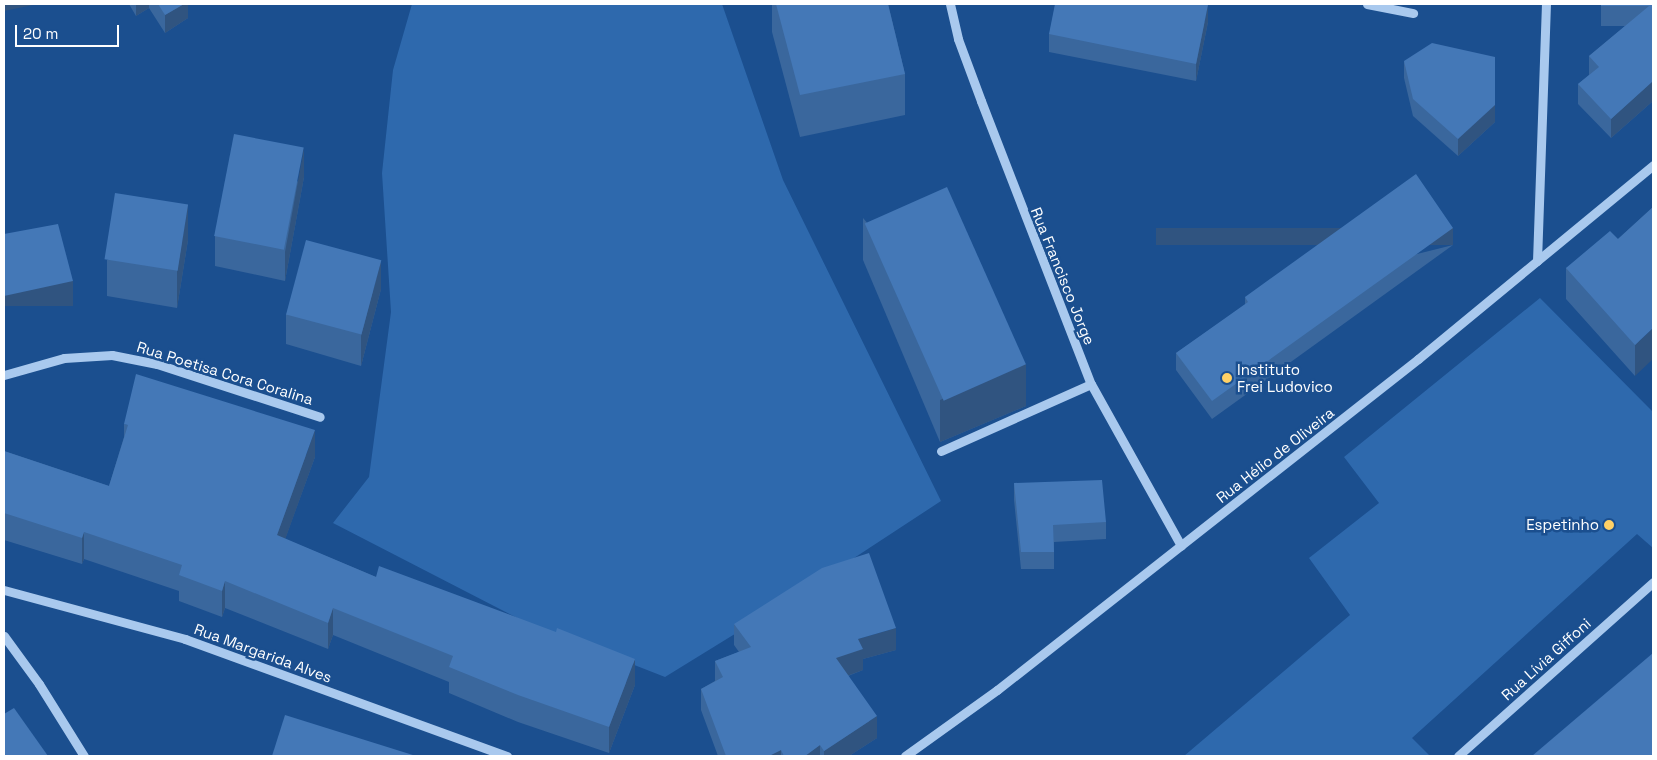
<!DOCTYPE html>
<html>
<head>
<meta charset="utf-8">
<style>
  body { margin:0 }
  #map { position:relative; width:1657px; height:760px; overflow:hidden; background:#1b4f8f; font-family:"Space Grotesk",sans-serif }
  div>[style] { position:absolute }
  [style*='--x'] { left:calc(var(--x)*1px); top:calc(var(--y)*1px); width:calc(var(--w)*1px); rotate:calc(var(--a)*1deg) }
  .green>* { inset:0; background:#2e69ad }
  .minor>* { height:9px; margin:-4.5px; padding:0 4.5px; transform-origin:4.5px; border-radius:4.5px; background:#a9c9ee }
  .wall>* { inset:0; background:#3a679d }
  .shaded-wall>* { inset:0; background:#305480; transform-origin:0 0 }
  .building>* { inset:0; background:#4478b7; transform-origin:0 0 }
  .dots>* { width:14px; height:14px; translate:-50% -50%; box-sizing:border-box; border:2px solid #1b4f8f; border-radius:50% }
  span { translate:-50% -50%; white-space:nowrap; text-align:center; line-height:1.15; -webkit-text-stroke:5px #1b4f8f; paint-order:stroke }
  .street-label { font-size:15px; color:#fff }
  .poi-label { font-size:15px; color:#fff }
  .left { translate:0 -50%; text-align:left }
  .right { translate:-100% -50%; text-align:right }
  .frame { position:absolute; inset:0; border:5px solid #fff; pointer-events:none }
  .scale { position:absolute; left:15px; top:25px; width:104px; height:22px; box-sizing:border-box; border:2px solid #fff; border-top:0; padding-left:6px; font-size:15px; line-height:18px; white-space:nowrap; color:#fff; -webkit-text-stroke:4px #1b4f8f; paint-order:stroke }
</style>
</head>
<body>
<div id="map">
  <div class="green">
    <i style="clip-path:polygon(412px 4px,722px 4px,783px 180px,941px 501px,790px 600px,665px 677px,527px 623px,333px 523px,369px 477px,391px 312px,382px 173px,393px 70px)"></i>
    <i style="clip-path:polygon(1540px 298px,1653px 412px,1653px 548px,1637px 534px,1412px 738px,1430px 756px,1184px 756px,1350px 615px,1309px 558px,1379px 503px,1344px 457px)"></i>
  </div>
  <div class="minor">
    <i style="--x:950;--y:4;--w:36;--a:77"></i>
    <i style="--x:958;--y:39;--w:66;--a:69.6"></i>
    <i style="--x:981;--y:101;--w:304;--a:68.8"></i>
    <i style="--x:1091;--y:384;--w:185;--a:60.9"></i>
    <i style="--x:1367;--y:4;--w:47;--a:11.1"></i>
    <i style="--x:1537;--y:261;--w:257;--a:-88"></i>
    <i style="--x:4;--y:375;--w:62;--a:-15.8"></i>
    <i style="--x:64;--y:358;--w:48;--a:-3.6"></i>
    <i style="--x:112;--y:355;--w:46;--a:11.3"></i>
    <i style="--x:157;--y:364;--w:171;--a:18"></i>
    <i style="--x:941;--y:451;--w:164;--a:-24.1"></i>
    <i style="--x:4;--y:590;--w:188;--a:15.1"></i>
    <i style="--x:185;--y:639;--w:343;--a:20"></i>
    <i style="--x:4;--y:636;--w:59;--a:53.9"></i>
    <i style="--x:39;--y:684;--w:85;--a:58"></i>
    <i style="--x:905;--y:756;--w:113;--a:-35.7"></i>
    <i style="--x:997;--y:690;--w:536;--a:-38.18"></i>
    <i style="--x:1418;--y:359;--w:305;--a:-39.5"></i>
    <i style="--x:1458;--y:756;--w:261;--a:-41.7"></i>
  </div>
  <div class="wall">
    <i style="clip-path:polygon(129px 4px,188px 4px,188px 18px,165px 33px,149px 8px,136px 16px)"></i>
    <i style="clip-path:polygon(772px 4px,888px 4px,905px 74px,905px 115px,800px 137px,772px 32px)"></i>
    <i style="clip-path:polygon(1601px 4px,1653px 4px,1653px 101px,1611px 138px,1578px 104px,1578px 84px,1589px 75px,1589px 56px,1625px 26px,1601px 26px)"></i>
    <i style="clip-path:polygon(1208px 22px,1196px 81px,1049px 52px,1049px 34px)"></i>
    <i style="clip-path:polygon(1404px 61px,1495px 122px,1458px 156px,1413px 116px,1404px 78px)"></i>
    <i style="clip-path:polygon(304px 177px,285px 281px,215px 266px,215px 236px)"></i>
    <i style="clip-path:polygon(1653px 207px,1635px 376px,1566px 299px,1566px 268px,1618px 239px)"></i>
    <i style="clip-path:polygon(863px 218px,1026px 406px,940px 442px,863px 260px)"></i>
    <i style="clip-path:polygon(188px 240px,177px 308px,107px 296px,107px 260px)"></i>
    <i style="clip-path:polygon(1453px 245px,1212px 419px,1176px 370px,1176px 353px,1245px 305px,1245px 297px)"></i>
    <i style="clip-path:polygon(381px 289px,361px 366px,286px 344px,286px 314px)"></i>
    <i style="clip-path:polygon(124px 424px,315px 457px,285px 539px,635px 685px,609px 753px,518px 722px,449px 693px,449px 682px,333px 635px,328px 649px,225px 608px,222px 617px,179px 601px,179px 591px,84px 559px,82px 564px,4px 540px,4px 451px,109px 486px,124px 437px)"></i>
    <i style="clip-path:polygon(1014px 483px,1106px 522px,1106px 539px,1054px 542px,1054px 569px,1021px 569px,1014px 500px)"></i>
    <i style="clip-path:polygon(734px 624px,896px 650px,863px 659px,863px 670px,848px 676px,877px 738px,849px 756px,718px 756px,701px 710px,701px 689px,715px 681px,715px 661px,739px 652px,734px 645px)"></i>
  </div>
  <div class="shaded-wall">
    <i style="clip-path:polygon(4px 4px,38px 4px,4px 11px)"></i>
    <i style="clip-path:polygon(136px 4px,149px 4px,149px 8px,136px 16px)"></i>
    <i style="clip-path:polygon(184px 4px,188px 4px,188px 18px,165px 33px,165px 15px)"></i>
    <i style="clip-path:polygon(1208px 5px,1208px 22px,1196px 81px,1196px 64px)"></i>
    <i style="clip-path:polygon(1495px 57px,1495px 122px,1458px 156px,1458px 139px)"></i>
    <i style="clip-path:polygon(1653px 81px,1653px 101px,1611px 138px,1611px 119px)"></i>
    <i style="clip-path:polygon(304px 148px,304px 177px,285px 281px,285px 252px)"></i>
    <i style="clip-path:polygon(188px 204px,188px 240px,177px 308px,177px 272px)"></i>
    <i style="left:1453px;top:228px;width:17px;height:297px;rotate:90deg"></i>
    <i style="clip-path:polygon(381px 260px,381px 289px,361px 366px,361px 336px)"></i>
    <i style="left:73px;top:281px;width:25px;height:71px;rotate:90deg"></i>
    <i style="clip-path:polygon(1653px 328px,1653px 359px,1635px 376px,1635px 345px)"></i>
    <i style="clip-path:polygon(1026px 364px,1026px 406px,940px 442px,940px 400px)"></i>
    <i style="clip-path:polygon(315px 430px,315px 457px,277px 562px,277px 535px)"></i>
    <i style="clip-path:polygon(84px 532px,84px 559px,82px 564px,82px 538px)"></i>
    <i style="clip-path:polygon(225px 581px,225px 608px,222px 617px,222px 591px)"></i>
    <i style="clip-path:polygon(333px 608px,333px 635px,328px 649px,328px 623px)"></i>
    <i style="clip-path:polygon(896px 628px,896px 650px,863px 659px,863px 670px,836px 680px,836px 658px,858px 639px)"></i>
    <i style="clip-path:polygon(635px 659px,635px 685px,609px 753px,609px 727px)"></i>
    <i style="clip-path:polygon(877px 716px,877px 738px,849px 756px,824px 756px,824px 751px)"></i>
    <i style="clip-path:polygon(820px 745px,820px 756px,805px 756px)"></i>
    <i style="clip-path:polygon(781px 750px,781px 756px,769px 756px)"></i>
  </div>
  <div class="building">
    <i style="clip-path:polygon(158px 4px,184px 4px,165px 15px)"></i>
    <i style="clip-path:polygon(776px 4px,888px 4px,905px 74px,800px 95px)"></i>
    <i style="clip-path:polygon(1055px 4px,1204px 4px,1208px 5px,1196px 64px,1049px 34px)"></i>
    <i style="clip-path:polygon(1601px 4px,1653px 4px,1653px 81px,1611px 119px,1578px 84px,1599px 67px,1589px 56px,1649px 6px,1601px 6px)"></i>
    <i style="clip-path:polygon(1432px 43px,1495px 57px,1495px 105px,1458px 139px,1413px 99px,1404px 61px)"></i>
    <i style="left:234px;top:134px;width:71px;height:104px;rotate:11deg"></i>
    <i style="clip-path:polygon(1416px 174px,1453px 228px,1212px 401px,1176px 353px,1248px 302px,1245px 297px)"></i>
    <i style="left:947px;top:187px;width:194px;height:90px;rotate:66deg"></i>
    <i style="left:115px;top:193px;width:74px;height:67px;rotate:9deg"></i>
    <i style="clip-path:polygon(1653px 207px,1653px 328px,1635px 345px,1566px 268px,1610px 231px,1618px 239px)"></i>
    <i style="clip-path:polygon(58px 224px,73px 281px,4px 296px,4px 234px)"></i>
    <i style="left:306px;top:240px;width:78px;height:77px;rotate:15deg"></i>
    <i style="clip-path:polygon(136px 374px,315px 430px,277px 535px,376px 577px,379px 566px,556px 632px,557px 628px,635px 659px,609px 727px,518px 695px,449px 667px,453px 656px,333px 608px,328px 623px,225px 581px,222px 591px,179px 575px,182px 565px,84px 532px,82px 538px,4px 513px,4px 451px,109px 486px,128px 425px,124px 424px)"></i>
    <i style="clip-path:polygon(1102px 480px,1106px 522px,1053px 525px,1054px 552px,1021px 552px,1014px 483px)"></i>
    <i style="clip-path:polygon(869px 553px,896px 628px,858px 639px,863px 649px,836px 658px,877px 716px,824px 751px,820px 745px,805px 756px,784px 756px,781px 750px,769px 756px,726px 756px,701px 689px,723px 677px,715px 661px,751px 647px,734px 624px,822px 568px)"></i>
    <i style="clip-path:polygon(1653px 653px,1653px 756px,1532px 756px)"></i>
    <i style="clip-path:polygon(14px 708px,48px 756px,4px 756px,4px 714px)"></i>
    <i style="clip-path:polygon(285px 715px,416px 756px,272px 756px)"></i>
  </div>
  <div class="dots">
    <i style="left:1227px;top:378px;background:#ffd166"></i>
    <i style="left:1609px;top:525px;background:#ffd166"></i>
  </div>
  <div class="street-label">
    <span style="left:1063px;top:276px;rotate:68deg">Rua Francisco Jorge</span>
    <span style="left:225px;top:373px;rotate:17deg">Rua Poetisa Cora Coralina</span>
    <span style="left:1275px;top:455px;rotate:-38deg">Rua Hélio de Oliveira</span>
    <span style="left:263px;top:653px;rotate:20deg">Rua Margarida Alves</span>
    <span style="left:1546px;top:659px;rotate:-42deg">Rua Lívia Giffoni</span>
  </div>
  <div class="poi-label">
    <span class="left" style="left:1237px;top:378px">Instituto<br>Frei Ludovico</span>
    <span class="right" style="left:1599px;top:525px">Espetinho</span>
  </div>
  <div class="frame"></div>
  <div class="scale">20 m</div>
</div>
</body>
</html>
